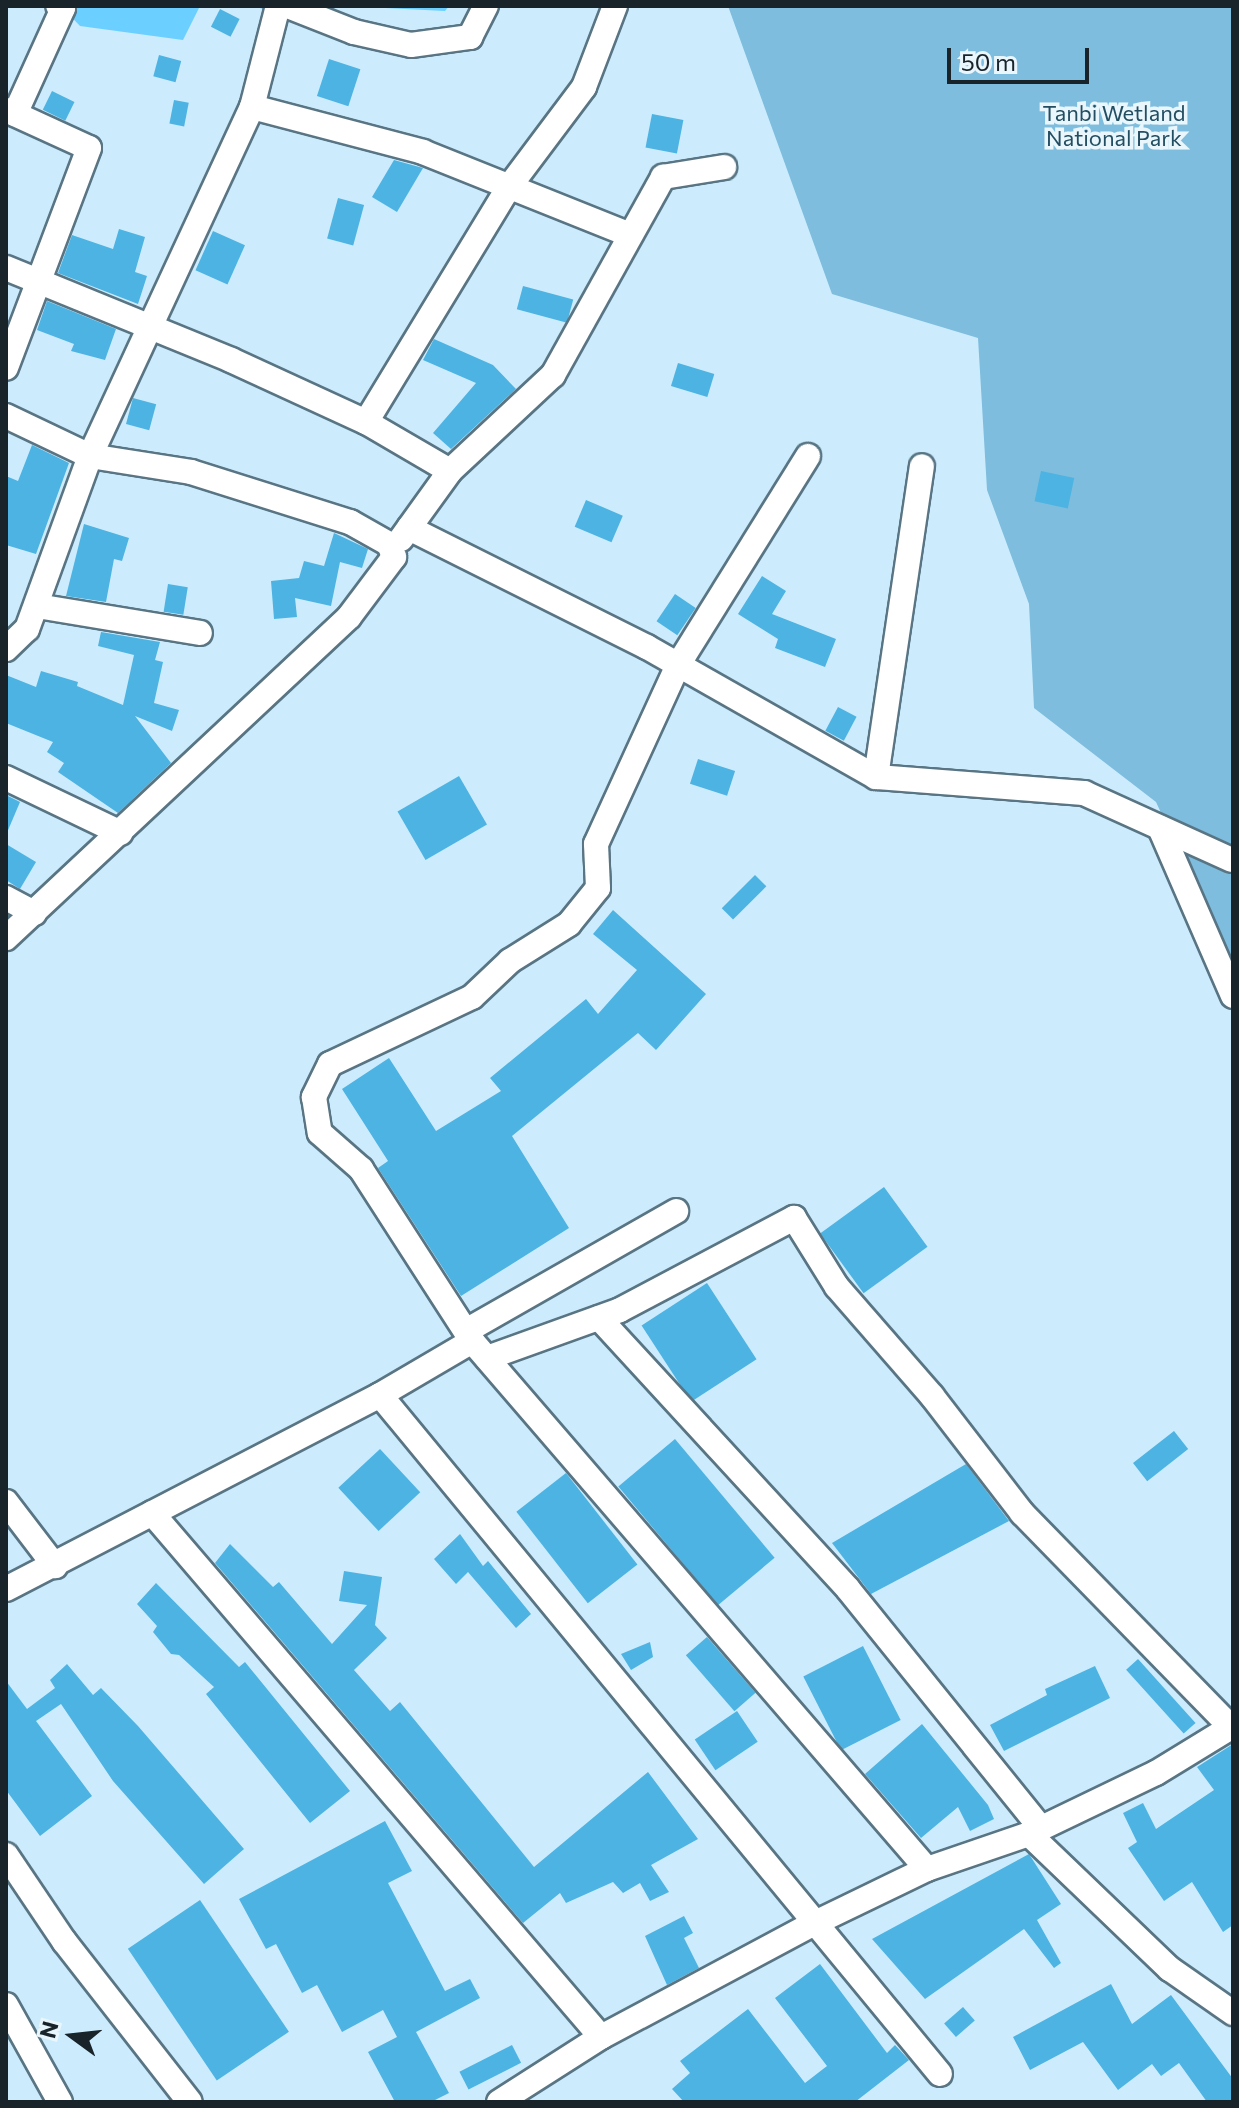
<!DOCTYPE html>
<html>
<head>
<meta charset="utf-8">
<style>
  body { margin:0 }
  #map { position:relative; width:1239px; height:2108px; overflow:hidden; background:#ccecfd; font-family:Commissioner,sans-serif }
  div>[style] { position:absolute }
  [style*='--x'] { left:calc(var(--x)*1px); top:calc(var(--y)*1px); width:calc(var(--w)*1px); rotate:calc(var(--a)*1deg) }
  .green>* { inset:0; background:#7ebddd }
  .water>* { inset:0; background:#6bcfff }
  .building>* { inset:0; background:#4db3e2; transform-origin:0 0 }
  .roads { filter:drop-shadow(2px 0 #597584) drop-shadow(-2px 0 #597584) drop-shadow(0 2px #597584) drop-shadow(0 -2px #597584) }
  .minor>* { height:24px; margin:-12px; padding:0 12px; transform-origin:12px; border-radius:12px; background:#fff }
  span { translate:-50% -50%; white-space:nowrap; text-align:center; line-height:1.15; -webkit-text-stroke:7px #e9f6fc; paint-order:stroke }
  .park-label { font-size:22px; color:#234e62 }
  .frame { position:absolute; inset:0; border:8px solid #18242a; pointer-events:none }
  .north { position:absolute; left:32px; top:1996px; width:80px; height:80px; -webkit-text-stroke:6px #e9f6fc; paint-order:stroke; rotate:285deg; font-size:22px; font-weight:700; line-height:32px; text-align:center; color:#18242a }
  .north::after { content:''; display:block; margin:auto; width:28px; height:36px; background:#18242a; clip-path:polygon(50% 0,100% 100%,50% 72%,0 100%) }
  .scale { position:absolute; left:947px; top:48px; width:142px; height:36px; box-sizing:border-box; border:4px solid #18242a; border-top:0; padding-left:10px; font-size:24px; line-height:28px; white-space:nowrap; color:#18242a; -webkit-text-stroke:6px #e9f6fc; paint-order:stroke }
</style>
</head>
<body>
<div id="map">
  <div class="green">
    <i style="clip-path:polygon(728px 6px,1233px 6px,1233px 969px,1156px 802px,1034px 708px,1029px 604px,987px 490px,978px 338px,832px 294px)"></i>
  </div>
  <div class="water">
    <i style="clip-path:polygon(61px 6px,200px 6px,183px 40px,80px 26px)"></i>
    <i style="clip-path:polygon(254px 6px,449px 6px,445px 11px,345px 6px,290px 18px)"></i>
  </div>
  <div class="building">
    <i style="left:220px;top:9px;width:22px;height:20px;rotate:27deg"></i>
    <i style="left:159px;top:55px;width:23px;height:22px;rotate:15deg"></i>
    <i style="left:329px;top:59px;width:33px;height:39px;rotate:18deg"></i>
    <i style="left:52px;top:91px;width:25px;height:21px;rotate:26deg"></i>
    <i style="left:174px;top:100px;width:15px;height:24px;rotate:11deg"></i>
    <i style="left:652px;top:114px;width:32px;height:34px;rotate:11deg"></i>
    <i style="clip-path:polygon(394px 160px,423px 168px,397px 212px,372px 197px)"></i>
    <i style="left:338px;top:198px;width:27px;height:42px;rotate:15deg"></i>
    <i style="clip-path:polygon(119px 229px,145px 237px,135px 272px,147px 276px,138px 304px,58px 273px,72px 235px,113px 249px)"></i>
    <i style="left:213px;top:231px;width:35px;height:43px;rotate:24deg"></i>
    <i style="left:523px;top:286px;width:52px;height:24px;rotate:15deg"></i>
    <i style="clip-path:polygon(47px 301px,116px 329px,105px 360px,71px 351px,74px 344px,37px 330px)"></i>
    <i style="clip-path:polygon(434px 339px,493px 365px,516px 389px,451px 449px,433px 433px,476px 383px,423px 360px)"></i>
    <i style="left:678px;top:363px;width:38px;height:24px;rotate:17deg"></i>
    <i style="left:133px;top:398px;width:24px;height:27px;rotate:15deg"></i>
    <i style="clip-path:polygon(32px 445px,69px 463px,36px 554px,6px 545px,6px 476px,18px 481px)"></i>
    <i style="left:1041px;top:471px;width:34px;height:31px;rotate:12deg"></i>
    <i style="left:586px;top:500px;width:40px;height:29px;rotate:23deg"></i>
    <i style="clip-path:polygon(84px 524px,129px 538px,122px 561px,114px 559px,106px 602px,66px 596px)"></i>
    <i style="clip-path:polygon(334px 533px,368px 549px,362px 568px,340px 562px,331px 606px,295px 598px,297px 617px,274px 619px,271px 581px,299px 578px,304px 561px,324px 566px)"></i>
    <i style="clip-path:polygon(762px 576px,786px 591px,772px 614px,836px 639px,825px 667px,775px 648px,778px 639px,738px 614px)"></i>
    <i style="left:168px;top:584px;width:20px;height:28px;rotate:9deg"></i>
    <i style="left:675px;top:594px;width:25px;height:33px;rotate:34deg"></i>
    <i style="clip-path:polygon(101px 632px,160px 642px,155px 660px,163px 662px,154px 703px,179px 710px,172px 731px,135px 716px,171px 763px,118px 813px,58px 772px,64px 763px,47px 752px,53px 742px,6px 723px,6px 675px,36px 687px,41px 671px,78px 682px,77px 686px,123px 705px,134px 655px,98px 646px)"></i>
    <i style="left:838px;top:707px;width:21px;height:27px;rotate:28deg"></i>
    <i style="left:698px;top:759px;width:39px;height:26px;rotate:18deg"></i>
    <i style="left:459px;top:776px;width:56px;height:71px;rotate:60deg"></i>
    <i style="clip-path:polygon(6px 795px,20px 802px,6px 835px)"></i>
    <i style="clip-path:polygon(6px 844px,36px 862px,20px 889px,6px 880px)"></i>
    <i style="left:755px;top:875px;width:16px;height:47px;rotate:45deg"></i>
    <i style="clip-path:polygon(613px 910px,706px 994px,656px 1050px,638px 1033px,512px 1136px,569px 1228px,461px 1296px,378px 1168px,388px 1161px,342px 1089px,389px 1058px,436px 1131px,501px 1091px,490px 1078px,586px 999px,598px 1014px,637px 970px,593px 934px)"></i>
    <i style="left:884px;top:1187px;width:74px;height:79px;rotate:54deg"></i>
    <i style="left:707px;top:1283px;width:91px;height:78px;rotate:57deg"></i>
    <i style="left:1174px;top:1431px;width:23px;height:52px;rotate:52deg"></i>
    <i style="left:675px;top:1439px;width:155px;height:74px;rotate:50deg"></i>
    <i style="left:380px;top:1449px;width:59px;height:57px;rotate:47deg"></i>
    <i style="clip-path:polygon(966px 1464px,1009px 1521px,871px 1594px,832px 1543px)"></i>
    <i style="left:566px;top:1473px;width:116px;height:63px;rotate:52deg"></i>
    <i style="clip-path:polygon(460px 1534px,483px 1566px,488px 1561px,531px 1614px,516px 1628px,468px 1572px,456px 1584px,434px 1559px)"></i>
    <i style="clip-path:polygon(230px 1544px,273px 1587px,279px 1582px,332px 1644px,367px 1605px,339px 1601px,344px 1571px,382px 1577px,375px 1625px,387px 1638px,354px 1670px,390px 1711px,400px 1702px,534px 1867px,648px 1772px,698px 1839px,651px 1865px,669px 1892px,650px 1901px,640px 1883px,623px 1893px,613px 1882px,566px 1903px,560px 1893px,523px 1923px,215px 1563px)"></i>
    <i style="clip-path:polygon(156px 1583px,239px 1667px,245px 1662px,350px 1791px,310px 1823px,206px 1694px,214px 1687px,179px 1655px,171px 1654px,153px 1632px,157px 1626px,137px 1604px)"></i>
    <i style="left:707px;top:1637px;width:74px;height:28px;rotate:49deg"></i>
    <i style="clip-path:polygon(650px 1642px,653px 1657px,631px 1670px,621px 1654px)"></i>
    <i style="left:863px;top:1646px;width:83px;height:67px;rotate:63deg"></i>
    <i style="left:1138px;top:1659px;width:86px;height:16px;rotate:48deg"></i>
    <i style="clip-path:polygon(67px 1664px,93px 1695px,101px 1688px,138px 1726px,244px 1849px,204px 1884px,113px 1781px,61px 1704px,36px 1721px,92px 1796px,40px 1836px,6px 1790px,6px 1681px,27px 1709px,55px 1688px,50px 1680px)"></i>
    <i style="clip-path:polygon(1095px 1666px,1110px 1698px,1004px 1751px,990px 1725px,1047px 1695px,1045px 1689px)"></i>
    <i style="left:737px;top:1711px;width:37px;height:51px;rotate:56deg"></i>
    <i style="clip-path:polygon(922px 1724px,988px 1805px,994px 1819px,970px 1831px,958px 1807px,921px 1838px,865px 1774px)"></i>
    <i style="clip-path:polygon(1233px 1744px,1233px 1925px,1223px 1932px,1192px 1882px,1164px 1901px,1128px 1848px,1137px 1842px,1123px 1813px,1143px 1803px,1156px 1829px,1214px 1790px,1197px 1767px)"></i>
    <i style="clip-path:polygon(385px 1821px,412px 1871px,388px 1883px,445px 1991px,470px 1979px,480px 1998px,416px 2032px,449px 2093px,431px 2102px,395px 2102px,368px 2052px,397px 2037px,383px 2010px,342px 2032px,317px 1985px,302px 1993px,276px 1944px,266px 1949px,239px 1899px)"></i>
    <i style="clip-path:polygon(1029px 1854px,1061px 1904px,1037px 1920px,1061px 1963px,1054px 1968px,1024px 1929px,925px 1999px,872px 1939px)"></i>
    <i style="left:200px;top:1900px;width:159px;height:87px;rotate:56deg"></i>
    <i style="clip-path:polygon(684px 1916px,693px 1933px,684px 1938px,699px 1968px,667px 1985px,645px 1936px)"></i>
    <i style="clip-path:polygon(820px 1964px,887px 2053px,895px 2045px,909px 2060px,855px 2102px,684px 2102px,672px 2089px,690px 2073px,680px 2061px,748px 2009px,805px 2083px,827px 2066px,775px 1998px)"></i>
    <i style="clip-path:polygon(1111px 1984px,1132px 2024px,1171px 1995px,1233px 2079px,1233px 2102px,1207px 2102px,1179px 2063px,1161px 2076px,1152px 2064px,1118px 2090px,1083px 2042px,1030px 2070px,1013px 2037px)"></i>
    <i style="left:963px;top:2007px;width:18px;height:25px;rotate:49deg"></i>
    <i style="left:512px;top:2045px;width:20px;height:59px;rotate:63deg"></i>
  </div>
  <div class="roads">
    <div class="minor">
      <i style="--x:288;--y:6;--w:71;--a:21.5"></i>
      <i style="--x:354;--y:32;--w:58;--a:12.8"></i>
      <i style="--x:411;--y:45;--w:60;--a:-7.7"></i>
      <i style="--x:470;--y:37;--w:35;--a:-63"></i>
      <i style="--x:252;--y:107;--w:177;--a:14.7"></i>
      <i style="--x:423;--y:152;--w:221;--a:21.8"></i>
      <i style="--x:6;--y:110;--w:91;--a:24.6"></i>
      <i style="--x:89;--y:148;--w:235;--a:110.7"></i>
      <i style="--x:15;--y:114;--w:116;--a:-65.6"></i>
      <i style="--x:63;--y:8;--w:5;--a:-158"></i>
      <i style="--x:6;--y:268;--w:243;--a:22.2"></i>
      <i style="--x:231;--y:360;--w:149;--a:24.7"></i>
      <i style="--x:366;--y:422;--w:97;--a:30.3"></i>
      <i style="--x:6;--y:416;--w:93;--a:25.5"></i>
      <i style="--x:90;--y:456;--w:102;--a:9"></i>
      <i style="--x:191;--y:472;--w:167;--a:17.5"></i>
      <i style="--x:350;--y:522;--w:45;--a:29.4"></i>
      <i style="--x:389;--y:544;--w:14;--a:69"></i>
      <i style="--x:394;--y:557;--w:75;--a:126.9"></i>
      <i style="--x:349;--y:617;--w:470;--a:136.9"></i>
      <i style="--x:366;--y:422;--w:275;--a:-58.7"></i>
      <i style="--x:509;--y:187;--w:125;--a:-53.1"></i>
      <i style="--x:584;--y:87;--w:87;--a:-69.1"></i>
      <i style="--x:808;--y:456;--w:246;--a:121.9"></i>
      <i style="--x:678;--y:665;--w:197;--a:114.6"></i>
      <i style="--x:596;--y:844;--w:44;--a:87.4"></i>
      <i style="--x:598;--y:888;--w:46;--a:128.9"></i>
      <i style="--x:569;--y:924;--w:70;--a:147.9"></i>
      <i style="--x:510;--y:961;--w:52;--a:136.5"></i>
      <i style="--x:472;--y:997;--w:157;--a:154.7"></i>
      <i style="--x:330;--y:1064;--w:37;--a:116"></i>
      <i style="--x:314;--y:1097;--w:36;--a:81"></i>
      <i style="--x:320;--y:1133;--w:55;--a:41.3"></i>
      <i style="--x:361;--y:1169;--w:205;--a:57.2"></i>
      <i style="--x:472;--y:1341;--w:697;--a:49.25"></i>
      <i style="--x:409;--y:528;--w:266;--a:26.6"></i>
      <i style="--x:647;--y:647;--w:263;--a:29.6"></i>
      <i style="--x:876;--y:777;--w:314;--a:-81.6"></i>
      <i style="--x:401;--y:539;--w:84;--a:-54.2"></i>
      <i style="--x:450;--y:471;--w:141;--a:-43"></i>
      <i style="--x:553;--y:375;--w:227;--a:-60.9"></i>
      <i style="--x:663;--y:177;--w:62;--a:-9.3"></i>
      <i style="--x:37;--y:606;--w:165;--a:9.4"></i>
      <i style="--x:6;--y:649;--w:29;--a:-44"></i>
      <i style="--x:27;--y:629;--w:184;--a:-70"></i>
      <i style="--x:90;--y:456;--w:385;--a:-65.1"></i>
      <i style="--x:252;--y:107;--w:104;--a:-75.6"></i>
      <i style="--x:876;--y:777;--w:209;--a:4.4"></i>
      <i style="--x:1084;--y:793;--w:162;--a:24.4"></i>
      <i style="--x:6;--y:778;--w:127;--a:25.6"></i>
      <i style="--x:1160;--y:828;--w:183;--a:66.5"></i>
      <i style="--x:6;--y:898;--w:32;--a:28"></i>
      <i style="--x:599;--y:1318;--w:368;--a:47.4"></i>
      <i style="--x:848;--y:1589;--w:307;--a:51.1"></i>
      <i style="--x:466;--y:1331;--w:242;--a:-29.7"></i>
      <i style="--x:487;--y:1358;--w:141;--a:-19.8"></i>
      <i style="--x:620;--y:1310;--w:197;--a:-27.9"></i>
      <i style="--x:794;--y:1218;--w:81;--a:58.1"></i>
      <i style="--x:837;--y:1287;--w:145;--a:48.9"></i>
      <i style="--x:932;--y:1396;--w:148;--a:52.4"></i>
      <i style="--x:1022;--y:1513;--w:299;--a:45.7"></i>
      <i style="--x:380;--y:1395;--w:880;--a:50.49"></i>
      <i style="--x:6;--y:1502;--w:81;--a:52.6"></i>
      <i style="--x:152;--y:1513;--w:690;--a:49.41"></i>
      <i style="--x:6;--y:1589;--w:421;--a:-27.4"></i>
      <i style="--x:380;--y:1395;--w:107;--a:-30.4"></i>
      <i style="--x:1029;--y:1834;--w:141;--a:-25.7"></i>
      <i style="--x:1156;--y:1773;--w:90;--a:-31.4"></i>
      <i style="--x:6;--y:1855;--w:104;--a:56"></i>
      <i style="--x:64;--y:1941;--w:204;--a:52"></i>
      <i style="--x:6;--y:2005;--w:111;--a:60.9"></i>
      <i style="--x:499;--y:2102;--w:121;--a:-32.5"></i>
      <i style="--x:601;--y:2037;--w:240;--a:-28.1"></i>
      <i style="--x:813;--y:1924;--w:127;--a:-25.8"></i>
      <i style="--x:927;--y:1869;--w:108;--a:-18.9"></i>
      <i style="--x:1029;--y:1834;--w:195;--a:43.8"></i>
      <i style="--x:1170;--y:1969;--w:77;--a:34.9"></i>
    </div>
  </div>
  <div class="park-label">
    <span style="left:1114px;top:125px">Tanbi Wetland<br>National Park</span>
  </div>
  <div class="frame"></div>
  <div class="north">N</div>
  <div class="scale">50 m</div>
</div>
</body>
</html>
